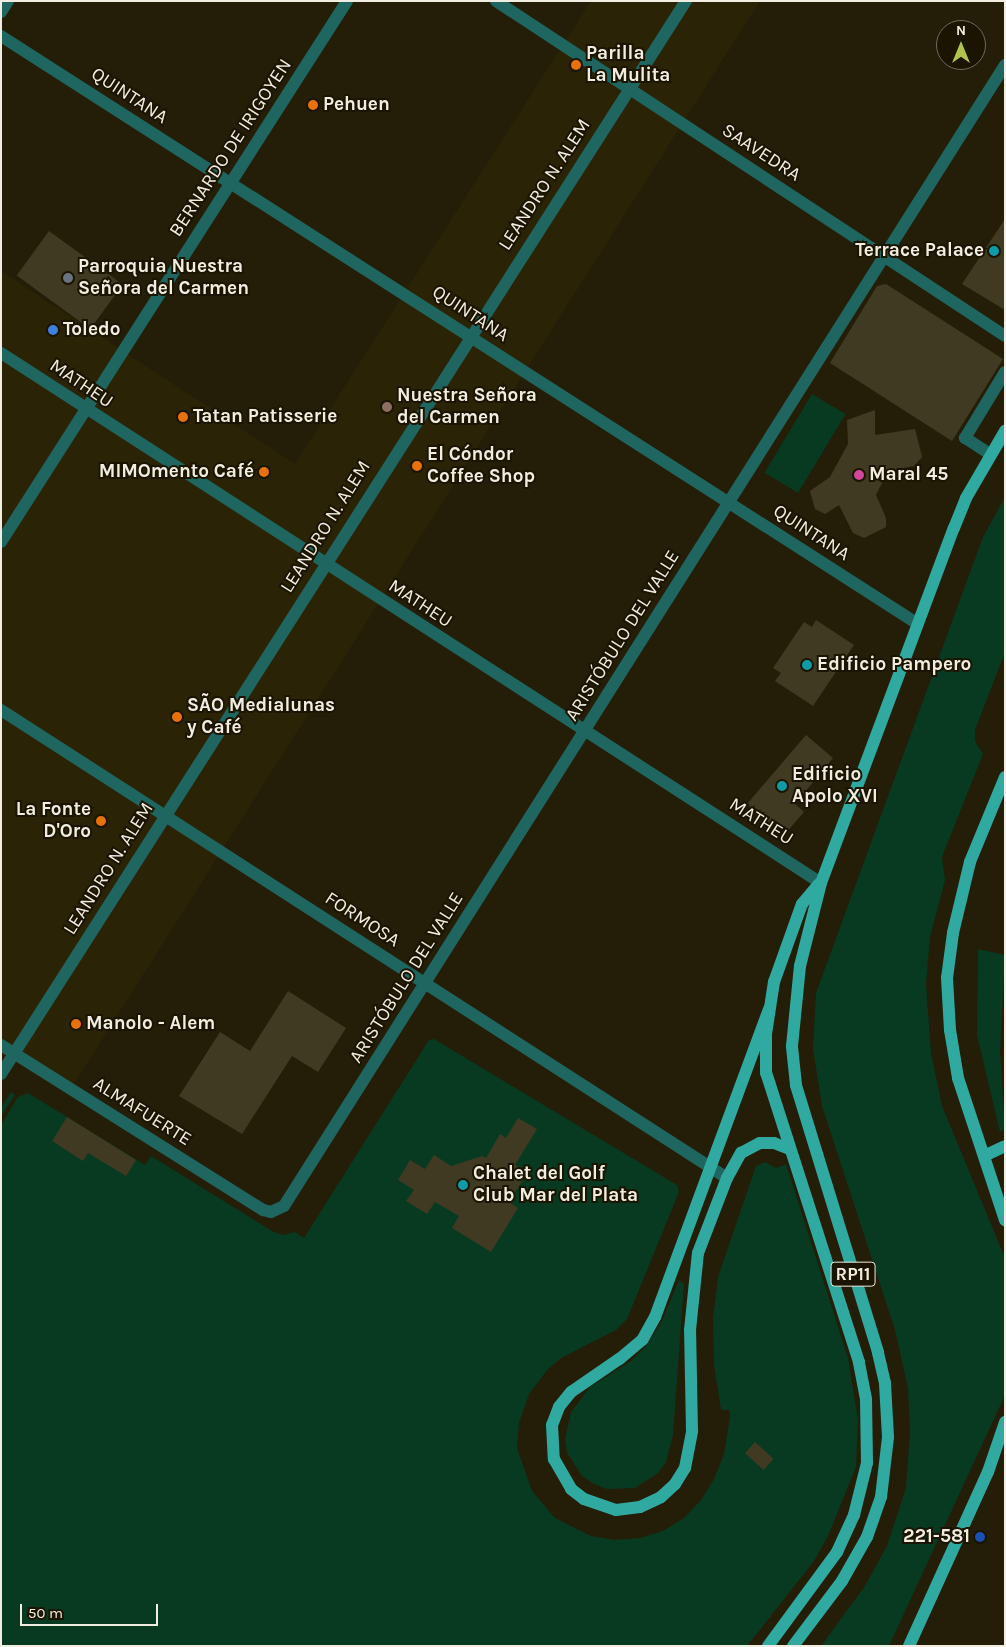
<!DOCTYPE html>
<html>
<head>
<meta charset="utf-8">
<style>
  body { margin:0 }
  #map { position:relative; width:1006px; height:1647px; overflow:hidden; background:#241e08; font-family:Karla,sans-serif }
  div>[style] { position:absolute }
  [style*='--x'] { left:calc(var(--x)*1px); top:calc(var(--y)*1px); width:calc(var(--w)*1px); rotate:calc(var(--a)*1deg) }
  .built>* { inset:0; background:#2b2305 }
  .green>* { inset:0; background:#073a20; transform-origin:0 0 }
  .building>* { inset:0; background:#403a23; transform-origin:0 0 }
  .minor>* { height:12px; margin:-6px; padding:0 6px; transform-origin:6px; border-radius:6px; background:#1f6560 }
  .major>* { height:12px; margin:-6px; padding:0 6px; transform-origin:6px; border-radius:6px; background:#30a9a1 }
  .dots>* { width:14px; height:14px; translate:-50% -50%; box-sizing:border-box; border:2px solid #1a1401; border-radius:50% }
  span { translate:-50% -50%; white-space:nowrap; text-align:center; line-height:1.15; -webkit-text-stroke:4px #1a1401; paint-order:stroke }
  .shield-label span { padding:1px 4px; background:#1a1401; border:1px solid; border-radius:4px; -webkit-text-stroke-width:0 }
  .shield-label { font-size:18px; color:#f1ede0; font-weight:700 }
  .poi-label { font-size:19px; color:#f1ede0; font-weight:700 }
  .left { translate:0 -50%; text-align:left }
  .right { translate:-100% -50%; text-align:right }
  .street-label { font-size:19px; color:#f1ede0 }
  .frame { position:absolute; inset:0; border:2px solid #f1ede0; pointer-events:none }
  .north { position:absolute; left:936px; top:20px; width:50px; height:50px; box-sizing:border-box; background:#1a1401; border:1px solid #706b5a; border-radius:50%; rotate:0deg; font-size:14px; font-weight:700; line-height:20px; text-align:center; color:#f1ede0 }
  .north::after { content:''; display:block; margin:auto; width:18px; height:22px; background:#b2c34c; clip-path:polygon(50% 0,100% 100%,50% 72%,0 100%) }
  .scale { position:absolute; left:20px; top:1604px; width:138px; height:22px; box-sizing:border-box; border:2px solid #f1ede0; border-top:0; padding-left:6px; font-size:15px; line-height:18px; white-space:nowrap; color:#f1ede0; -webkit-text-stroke:4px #1a1401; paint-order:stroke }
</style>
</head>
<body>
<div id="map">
  <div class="built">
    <i style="clip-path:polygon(591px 1px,760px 1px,70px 1090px,1px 1045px,1px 271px,295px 464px)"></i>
  </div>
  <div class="green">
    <i style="left:812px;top:394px;width:39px;height:92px;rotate:31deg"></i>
    <i style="clip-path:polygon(1005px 497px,1005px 652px,975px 730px,975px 741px,983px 754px,942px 857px,945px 880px,930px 937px,926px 984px,931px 1053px,942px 1106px,1005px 1258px,1005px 1395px,889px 1646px,821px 1646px,865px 1586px,887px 1546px,906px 1488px,910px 1431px,908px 1388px,895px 1330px,822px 1106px,813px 1049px,816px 993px,983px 537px)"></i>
    <i style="clip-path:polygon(978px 949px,1005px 955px,1000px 1052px,1005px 1129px,1000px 1132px,977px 1035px)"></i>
    <i style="clip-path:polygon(434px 1039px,677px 1185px,679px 1192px,627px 1319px,616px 1330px,561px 1358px,548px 1369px,529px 1394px,519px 1423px,517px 1448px,532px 1491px,555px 1518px,591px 1536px,615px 1540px,640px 1538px,663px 1531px,684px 1518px,701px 1500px,714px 1479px,724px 1454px,730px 1417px,729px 1410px,721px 1410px,714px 1365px,713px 1319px,718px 1277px,756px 1166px,765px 1162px,776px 1168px,786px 1164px,848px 1358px,858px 1420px,856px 1467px,828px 1536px,814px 1561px,747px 1646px,1px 1646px,1px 1125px,18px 1097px,28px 1093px,145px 1165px,151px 1156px,272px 1231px,283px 1235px,295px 1232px,304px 1238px,429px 1040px)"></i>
    <i style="clip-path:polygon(11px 1092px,15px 1095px,1px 1116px,1px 1107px)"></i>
    <i style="clip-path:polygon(679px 1280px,684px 1284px,673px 1435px,666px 1462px,658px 1473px,635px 1488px,607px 1489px,594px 1484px,582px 1476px,567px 1453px,565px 1439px,571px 1412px,590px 1387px,631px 1361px,646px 1346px,661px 1323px)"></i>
  </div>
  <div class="building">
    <i style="clip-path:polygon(1005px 219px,1005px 310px,962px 284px)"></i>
    <i style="left:49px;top:231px;width:91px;height:55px;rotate:36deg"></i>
    <i style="clip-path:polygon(886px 284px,1003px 359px,952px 441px,830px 363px,877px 286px)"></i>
    <i style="clip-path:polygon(875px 410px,875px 435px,915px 429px,922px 457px,914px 466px,888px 471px,876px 495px,886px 518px,886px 527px,864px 538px,853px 533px,839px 505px,825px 514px,815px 509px,810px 491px,830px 477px,848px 444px,847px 420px)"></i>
    <i style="clip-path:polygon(816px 620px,854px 645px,813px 706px,775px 681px,781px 673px,773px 668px,804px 622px,812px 627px)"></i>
    <i style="clip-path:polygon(806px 735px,833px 758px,795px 804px,804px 812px,784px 835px,747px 804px)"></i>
    <i style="clip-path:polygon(288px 991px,346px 1028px,318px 1072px,292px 1056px,242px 1134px,179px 1096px,220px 1032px,250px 1051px)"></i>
    <i style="clip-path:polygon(67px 1117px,136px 1160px,126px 1176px,88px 1153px,83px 1161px,52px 1141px)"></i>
    <i style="clip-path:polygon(518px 1118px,537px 1129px,515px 1165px,528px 1172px,509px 1202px,518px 1208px,491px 1252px,452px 1228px,459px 1216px,435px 1202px,427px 1214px,406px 1201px,414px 1190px,398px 1180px,410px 1160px,425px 1169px,434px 1155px,451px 1166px,482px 1156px,486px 1158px,500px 1134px,506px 1138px)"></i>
    <i style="left:755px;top:1442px;width:25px;height:15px;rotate:42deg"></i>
  </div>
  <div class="minor">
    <i style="--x:496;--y:1;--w:609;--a:33.35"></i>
    <i style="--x:1;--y:12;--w:13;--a:-58"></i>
    <i style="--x:1;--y:36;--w:1089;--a:32.67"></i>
    <i style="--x:1;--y:353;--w:976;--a:32.88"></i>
    <i style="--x:990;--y:454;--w:30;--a:-147"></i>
    <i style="--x:965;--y:438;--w:77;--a:-58.8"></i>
    <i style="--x:1;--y:542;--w:642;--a:-57.4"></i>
    <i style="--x:1;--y:710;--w:864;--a:32.81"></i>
    <i style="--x:1;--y:1045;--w:310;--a:32.2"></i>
    <i style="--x:263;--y:1210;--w:8;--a:14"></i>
    <i style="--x:271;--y:1212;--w:14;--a:-25"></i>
    <i style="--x:284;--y:1206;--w:1350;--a:-57.71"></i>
    <i style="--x:1;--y:1074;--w:1273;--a:-57.45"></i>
  </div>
  <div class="major">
    <i style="--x:1005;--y:777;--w:92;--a:112.4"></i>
    <i style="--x:970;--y:862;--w:73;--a:103.5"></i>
    <i style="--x:953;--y:933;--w:45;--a:97.6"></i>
    <i style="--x:947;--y:978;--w:52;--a:86.7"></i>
    <i style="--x:950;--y:1030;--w:49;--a:80.5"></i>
    <i style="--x:958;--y:1078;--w:150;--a:71.7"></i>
    <i style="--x:769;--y:1009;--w:328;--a:110.3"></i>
    <i style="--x:655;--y:1317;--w:26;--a:119"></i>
    <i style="--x:642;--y:1340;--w:30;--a:140"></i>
    <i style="--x:619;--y:1359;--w:58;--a:145.5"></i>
    <i style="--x:571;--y:1392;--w:19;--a:129"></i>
    <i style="--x:559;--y:1407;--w:19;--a:111"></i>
    <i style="--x:552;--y:1425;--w:34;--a:87"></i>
    <i style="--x:554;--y:1459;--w:34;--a:60"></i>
    <i style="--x:571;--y:1489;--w:16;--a:38"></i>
    <i style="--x:584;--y:1499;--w:34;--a:19"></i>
    <i style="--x:616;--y:1510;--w:24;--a:-7"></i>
    <i style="--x:640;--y:1507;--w:23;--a:-25"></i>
    <i style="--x:661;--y:1497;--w:19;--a:-43"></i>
    <i style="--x:675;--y:1484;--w:19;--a:-58"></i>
    <i style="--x:685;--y:1468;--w:38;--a:-79"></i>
    <i style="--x:692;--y:1431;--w:101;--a:-91.1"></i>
    <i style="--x:690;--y:1330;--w:77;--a:-84.1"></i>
    <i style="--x:698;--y:1253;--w:80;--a:-68.9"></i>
    <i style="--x:727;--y:1178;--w:29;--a:-61"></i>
    <i style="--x:741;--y:1153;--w:21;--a:-28"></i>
    <i style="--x:760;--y:1143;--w:14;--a:0"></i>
    <i style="--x:774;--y:1143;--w:17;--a:21"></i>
    <i style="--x:984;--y:1156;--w:23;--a:-25"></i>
    <i style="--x:768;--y:1646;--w:117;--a:-53.7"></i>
    <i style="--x:837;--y:1552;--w:41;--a:-65.3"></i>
    <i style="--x:854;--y:1515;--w:54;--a:-76"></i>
    <i style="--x:867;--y:1463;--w:64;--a:-90.9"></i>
    <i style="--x:866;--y:1399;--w:38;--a:-101"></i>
    <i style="--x:859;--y:1362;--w:304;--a:-107.8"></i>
    <i style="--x:766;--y:1073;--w:39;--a:-90"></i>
    <i style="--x:766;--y:1034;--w:53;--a:-81.3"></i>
    <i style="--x:774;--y:982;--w:83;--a:-70.3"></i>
    <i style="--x:802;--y:904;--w:26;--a:-50"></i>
    <i style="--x:793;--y:1646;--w:81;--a:-53"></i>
    <i style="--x:842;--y:1581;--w:51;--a:-60.4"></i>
    <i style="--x:867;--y:1537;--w:42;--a:-70.7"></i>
    <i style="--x:881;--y:1497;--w:60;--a:-83.3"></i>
    <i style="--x:888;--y:1437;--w:54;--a:-93.2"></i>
    <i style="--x:885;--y:1383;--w:32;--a:-103"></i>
    <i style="--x:878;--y:1352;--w:279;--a:-107.1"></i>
    <i style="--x:796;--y:1085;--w:39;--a:-96"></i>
    <i style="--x:792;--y:1046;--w:80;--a:-84.3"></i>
    <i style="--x:800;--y:966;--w:86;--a:-75.8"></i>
    <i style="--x:821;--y:883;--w:379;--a:-69.5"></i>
    <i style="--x:954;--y:528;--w:32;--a:-68"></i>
    <i style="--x:966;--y:498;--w:78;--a:-59.8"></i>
    <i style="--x:909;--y:1646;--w:191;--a:-65.6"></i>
    <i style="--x:988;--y:1472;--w:53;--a:-71.2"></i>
  </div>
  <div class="dots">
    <i style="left:576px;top:65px;background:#e8710a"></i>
    <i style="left:313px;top:105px;background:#e8710a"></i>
    <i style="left:994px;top:251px;background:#0f9aa8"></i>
    <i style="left:68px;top:278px;background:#6b7280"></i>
    <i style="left:53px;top:330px;background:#3f7fe0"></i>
    <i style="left:387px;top:407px;background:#8d6e63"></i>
    <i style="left:183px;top:417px;background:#e8710a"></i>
    <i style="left:417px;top:466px;background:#e8710a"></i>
    <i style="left:264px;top:472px;background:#e8710a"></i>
    <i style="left:859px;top:475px;background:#d1479c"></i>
    <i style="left:807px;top:665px;background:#0f9aa8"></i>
    <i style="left:177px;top:717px;background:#e8710a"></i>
    <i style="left:782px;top:786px;background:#0f9aa8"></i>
    <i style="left:101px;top:821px;background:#e8710a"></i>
    <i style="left:76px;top:1024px;background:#e8710a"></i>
    <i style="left:463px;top:1185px;background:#0f9aa8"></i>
    <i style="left:980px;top:1537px;background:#1a4fb4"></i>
  </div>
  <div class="shield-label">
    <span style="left:853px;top:1274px">RP11</span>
  </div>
  <div class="poi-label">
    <span class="left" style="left:586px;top:65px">Parilla<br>La Mulita</span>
    <span class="left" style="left:323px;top:105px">Pehuen</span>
    <span class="right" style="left:984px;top:251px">Terrace Palace</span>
    <span class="left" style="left:78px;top:278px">Parroquia Nuestra<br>Señora del Carmen</span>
    <span class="left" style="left:63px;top:330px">Toledo</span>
    <span class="left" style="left:397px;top:407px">Nuestra Señora<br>del Carmen</span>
    <span class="left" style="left:193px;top:417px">Tatan Patisserie</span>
    <span class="left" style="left:427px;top:466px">El Cóndor<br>Coffee Shop</span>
    <span class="right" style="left:254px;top:472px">MIMOmento Café</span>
    <span class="left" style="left:869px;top:475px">Maral 45</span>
    <span class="left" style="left:817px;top:665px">Edificio Pampero</span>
    <span class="left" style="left:187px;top:717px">SÃO Medialunas<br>y Café</span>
    <span class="left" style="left:792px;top:786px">Edificio<br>Apolo XVI</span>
    <span class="right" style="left:91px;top:821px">La Fonte<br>D'Oro</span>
    <span class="left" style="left:86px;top:1024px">Manolo - Alem</span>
    <span class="left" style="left:473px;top:1185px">Chalet del Golf<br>Club Mar del Plata</span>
    <span class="right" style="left:970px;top:1537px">221-581</span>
  </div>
  <div class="street-label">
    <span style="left:129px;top:96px;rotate:33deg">QUINTANA</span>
    <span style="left:231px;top:148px;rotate:-57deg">BERNARDO DE IRIGOYEN</span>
    <span style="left:761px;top:153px;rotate:33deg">SAAVEDRA</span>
    <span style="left:545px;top:185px;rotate:-57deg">LEANDRO N. ALEM</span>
    <span style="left:470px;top:314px;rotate:33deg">QUINTANA</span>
    <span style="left:81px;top:384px;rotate:34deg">MATHEU</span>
    <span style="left:326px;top:527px;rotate:-58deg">LEANDRO N. ALEM</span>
    <span style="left:811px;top:533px;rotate:33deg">QUINTANA</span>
    <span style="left:420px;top:604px;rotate:33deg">MATHEU</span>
    <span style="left:623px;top:636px;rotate:-58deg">ARISTÓBULO DEL VALLE</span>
    <span style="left:761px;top:822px;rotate:32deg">MATHEU</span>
    <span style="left:109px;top:869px;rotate:-58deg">LEANDRO N. ALEM</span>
    <span style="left:362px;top:920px;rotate:33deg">FORMOSA</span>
    <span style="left:407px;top:978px;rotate:-58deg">ARISTÓBULO DEL VALLE</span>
    <span style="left:142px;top:1112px;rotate:32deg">ALMAFUERTE</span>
  </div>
  <div class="frame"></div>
  <div class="north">N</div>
  <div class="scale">50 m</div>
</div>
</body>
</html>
